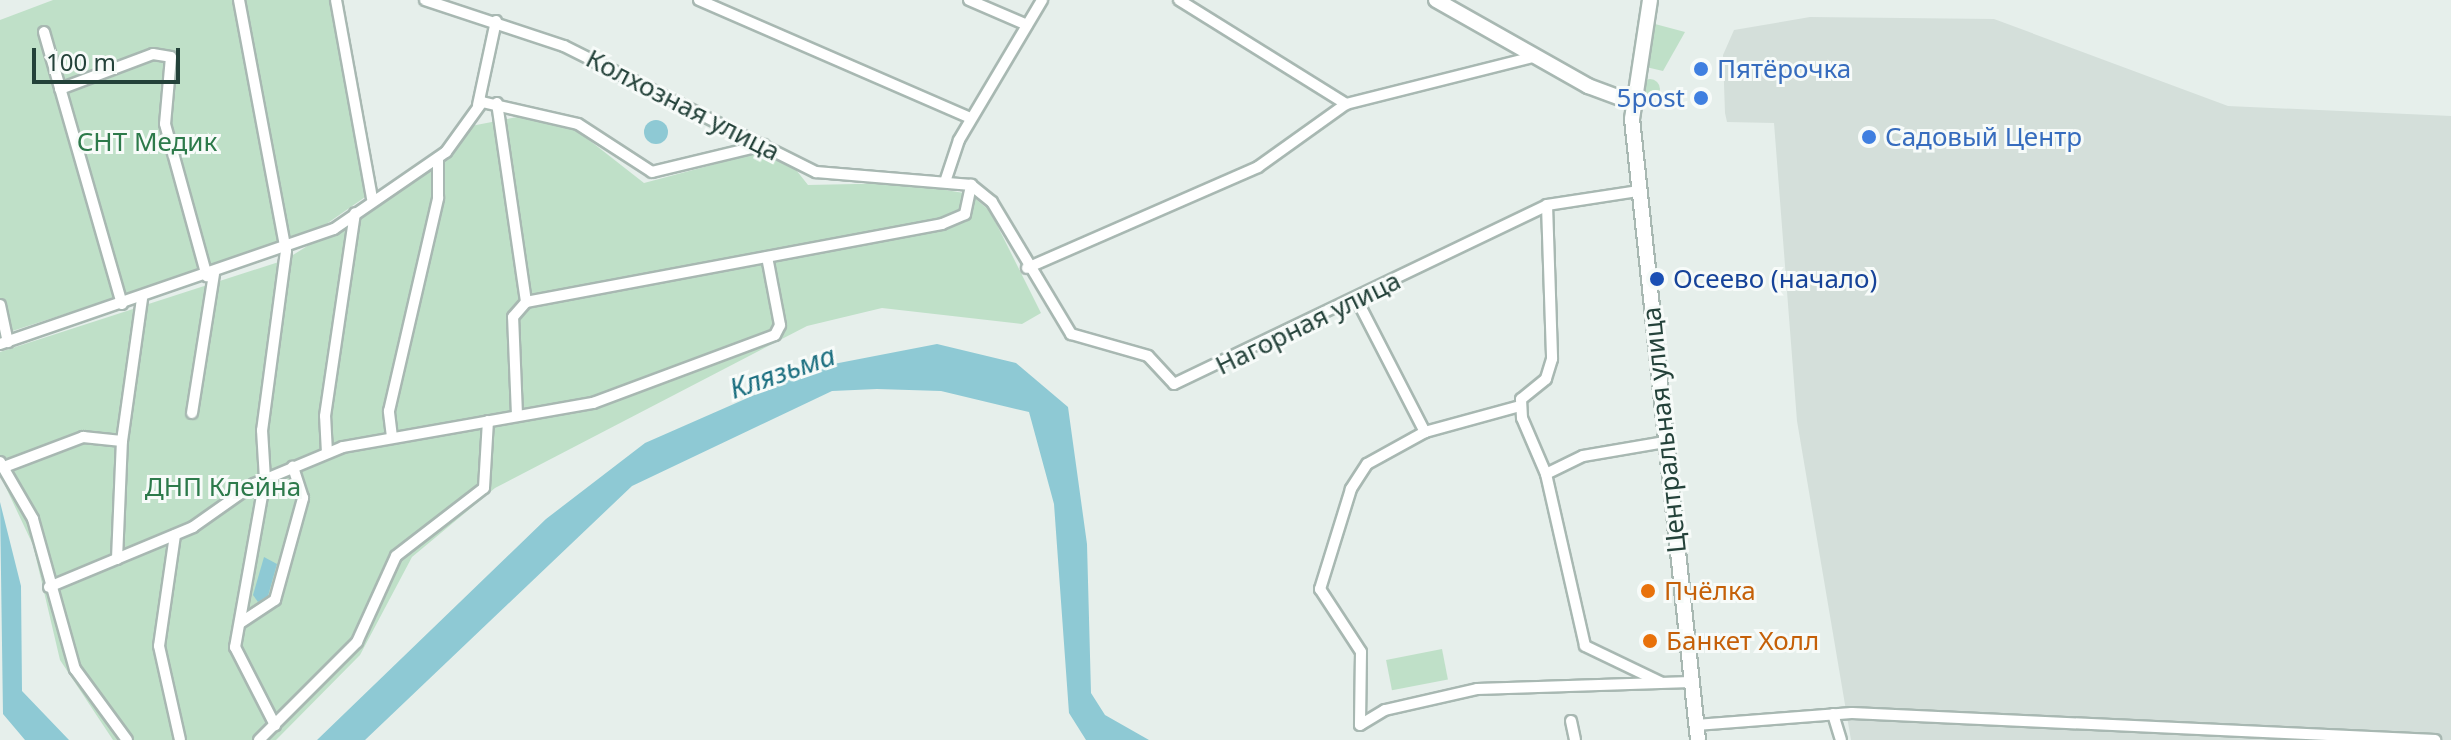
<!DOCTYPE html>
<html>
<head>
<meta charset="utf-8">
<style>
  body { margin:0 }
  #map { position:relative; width:2451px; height:740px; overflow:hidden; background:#e6efeb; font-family:"Noto Sans",sans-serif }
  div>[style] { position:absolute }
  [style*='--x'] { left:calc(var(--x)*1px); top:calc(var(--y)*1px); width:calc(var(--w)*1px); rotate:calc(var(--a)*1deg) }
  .built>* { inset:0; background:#d4dfda }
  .green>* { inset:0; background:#bfe0c8; transform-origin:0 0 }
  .round { border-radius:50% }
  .water>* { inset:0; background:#8ec9d4 }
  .roads { filter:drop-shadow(2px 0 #a8b8b2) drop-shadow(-2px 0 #a8b8b2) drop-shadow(0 2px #a8b8b2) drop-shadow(0 -2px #a8b8b2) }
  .street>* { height:10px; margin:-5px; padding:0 5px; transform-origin:5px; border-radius:5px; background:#fff }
  .secondary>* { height:14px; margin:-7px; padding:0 7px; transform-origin:7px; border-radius:7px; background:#fff }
  .dots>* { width:22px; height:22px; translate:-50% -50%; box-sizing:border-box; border:4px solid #f7fbf9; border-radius:50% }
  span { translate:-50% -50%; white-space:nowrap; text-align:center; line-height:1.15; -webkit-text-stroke:6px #f7fbf9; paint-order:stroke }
  .shop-label { font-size:26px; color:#366cbe }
  .left { translate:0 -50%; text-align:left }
  .right { translate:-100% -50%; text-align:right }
  .street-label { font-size:26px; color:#24423a }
  .park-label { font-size:26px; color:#2d7a4b }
  .transit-label { font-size:26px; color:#164399 }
  .food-label { font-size:26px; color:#c56008 }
  .water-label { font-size:28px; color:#1c6f80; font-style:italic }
  .scale { position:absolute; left:32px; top:48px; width:148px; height:36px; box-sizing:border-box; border:4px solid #24423a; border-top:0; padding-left:10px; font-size:24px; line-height:28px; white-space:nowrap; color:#24423a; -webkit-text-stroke:6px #f7fbf9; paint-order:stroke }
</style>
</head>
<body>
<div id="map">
  <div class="built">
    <i style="clip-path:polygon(1810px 17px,1994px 19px,2228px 106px,2451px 116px,2451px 740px,1851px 740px,1797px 421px,1774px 123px,1727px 122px,1725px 113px,1723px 55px,1734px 30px)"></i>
  </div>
  <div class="green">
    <i style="clip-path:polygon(53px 0,332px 0,368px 195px,312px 234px,0 335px,0 20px)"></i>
    <i style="clip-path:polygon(1655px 24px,1685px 32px,1663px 71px,1646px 67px)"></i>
    <i class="round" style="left:1640px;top:79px;width:20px;height:20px"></i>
    <i style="clip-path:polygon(533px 114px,575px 129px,644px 183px,757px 153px,793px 166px,808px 185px,903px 183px,970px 194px,990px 211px,1041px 313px,1022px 324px,882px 308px,807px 326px,495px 488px,412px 557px,360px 655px,276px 740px,113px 740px,60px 660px,33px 545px,0 475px,0 352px,285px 260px,449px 157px,471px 126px)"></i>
    <i style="left:1442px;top:649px;width:31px;height:57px;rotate:79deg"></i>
  </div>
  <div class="water">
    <i class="round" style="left:644px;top:120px;width:24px;height:24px"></i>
    <i style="clip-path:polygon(937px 344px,1016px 363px,1068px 407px,1087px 544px,1091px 693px,1105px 715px,1149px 740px,1086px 740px,1069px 713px,1054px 504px,1029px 412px,941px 391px,877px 389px,832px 391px,632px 486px,365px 740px,317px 740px,546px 519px,645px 443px,818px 367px)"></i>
    <i style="clip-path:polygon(0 502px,21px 586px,22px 691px,69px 740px,25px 740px,3px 714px)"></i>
    <i style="clip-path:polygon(264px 557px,277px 564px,268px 596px,258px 602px,253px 595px)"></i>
  </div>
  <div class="roads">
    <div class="street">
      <i style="--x:239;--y:0;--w:255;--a:79.4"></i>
      <i style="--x:286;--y:251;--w:181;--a:97.6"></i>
      <i style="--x:262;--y:430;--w:49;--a:86.5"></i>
      <i style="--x:265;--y:479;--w:171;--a:100.1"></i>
      <i style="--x:235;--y:647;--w:88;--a:62.9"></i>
      <i style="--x:336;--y:0;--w:202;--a:79.7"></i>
      <i style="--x:425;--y:0;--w:146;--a:18.3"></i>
      <i style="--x:564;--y:46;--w:282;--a:26.6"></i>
      <i style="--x:816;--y:172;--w:156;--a:4.8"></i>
      <i style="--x:971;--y:185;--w:27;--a:39"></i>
      <i style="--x:992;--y:202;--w:154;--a:59.1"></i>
      <i style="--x:1071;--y:334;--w:80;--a:15.9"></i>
      <i style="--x:1148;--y:356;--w:38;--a:47"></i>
      <i style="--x:1174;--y:384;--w:414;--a:-25.6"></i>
      <i style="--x:1547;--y:205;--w:93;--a:-8.7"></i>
      <i style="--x:699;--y:0;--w:296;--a:23.5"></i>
      <i style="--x:969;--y:0;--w:63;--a:23.3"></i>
      <i style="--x:1179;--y:0;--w:197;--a:31.9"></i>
      <i style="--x:1346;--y:104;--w:193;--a:-14.1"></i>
      <i style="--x:44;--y:32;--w:283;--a:74"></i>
      <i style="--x:60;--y:89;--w:99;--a:-20.6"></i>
      <i style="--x:153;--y:54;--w:18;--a:9"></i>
      <i style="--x:171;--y:57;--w:67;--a:95.1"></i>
      <i style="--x:165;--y:124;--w:158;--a:74.6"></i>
      <i style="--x:497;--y:103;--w:201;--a:81.7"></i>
      <i style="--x:478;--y:105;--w:86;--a:-77.9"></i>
      <i style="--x:946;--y:179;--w:41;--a:-71.6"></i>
      <i style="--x:959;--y:140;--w:163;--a:-59.3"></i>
      <i style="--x:1547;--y:205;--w:154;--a:88.1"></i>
      <i style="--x:1552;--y:359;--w:21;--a:107"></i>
      <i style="--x:1546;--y:379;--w:32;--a:141"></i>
      <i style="--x:1521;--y:399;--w:19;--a:87"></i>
      <i style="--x:1522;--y:418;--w:61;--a:66.8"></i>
      <i style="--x:1546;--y:474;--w:176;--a:77.2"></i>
      <i style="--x:1585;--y:646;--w:83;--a:25.6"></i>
      <i style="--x:1027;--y:268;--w:252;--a:-23.6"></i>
      <i style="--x:1258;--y:167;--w:108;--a:-35.6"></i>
      <i style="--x:1356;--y:298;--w:151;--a:62.8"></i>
      <i style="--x:0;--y:305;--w:38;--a:78"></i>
      <i style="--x:0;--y:344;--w:353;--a:-19"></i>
      <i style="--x:334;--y:229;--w:136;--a:-34.5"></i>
      <i style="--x:446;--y:152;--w:62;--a:-54.2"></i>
      <i style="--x:482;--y:102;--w:98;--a:12.9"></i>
      <i style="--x:578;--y:124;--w:88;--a:33"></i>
      <i style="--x:652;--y:172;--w:115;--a:-13.6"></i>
      <i style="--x:1520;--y:406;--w:98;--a:164.7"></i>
      <i style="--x:1425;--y:432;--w:66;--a:151.1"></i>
      <i style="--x:1367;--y:464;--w:30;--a:123"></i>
      <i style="--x:1351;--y:489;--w:105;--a:107.2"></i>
      <i style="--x:1320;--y:589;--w:75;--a:56.9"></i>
      <i style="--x:1361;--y:652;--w:73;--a:90.8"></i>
      <i style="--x:1360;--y:725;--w:29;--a:-31"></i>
      <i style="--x:1385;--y:710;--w:94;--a:-12.9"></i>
      <i style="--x:1477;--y:689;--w:214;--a:-1.9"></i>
      <i style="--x:192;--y:413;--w:141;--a:-81"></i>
      <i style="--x:517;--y:415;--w:98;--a:-92.3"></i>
      <i style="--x:513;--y:317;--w:20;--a:-49"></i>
      <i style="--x:526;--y:302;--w:423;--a:-10.6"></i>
      <i style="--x:942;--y:224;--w:25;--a:-23"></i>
      <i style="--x:965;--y:214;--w:30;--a:-78"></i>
      <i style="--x:392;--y:437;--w:26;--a:-97"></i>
      <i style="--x:389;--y:411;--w:219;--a:-77"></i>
      <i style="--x:438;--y:198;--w:40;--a:-90"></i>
      <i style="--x:327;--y:453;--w:37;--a:-93"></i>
      <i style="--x:325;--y:416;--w:205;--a:-81.6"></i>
      <i style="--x:0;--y:462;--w:66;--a:59.9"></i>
      <i style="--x:33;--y:519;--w:156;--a:74.4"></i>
      <i style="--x:75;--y:669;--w:88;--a:53.8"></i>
      <i style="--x:4;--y:467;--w:85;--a:-20.8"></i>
      <i style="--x:83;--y:437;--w:39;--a:6"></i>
      <i style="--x:1546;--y:474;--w:41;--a:-25.9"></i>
      <i style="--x:1583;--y:456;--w:83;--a:-9.7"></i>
      <i style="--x:175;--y:535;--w:112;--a:98.2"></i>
      <i style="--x:159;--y:646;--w:96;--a:77.4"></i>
      <i style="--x:117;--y:559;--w:118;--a:-87.6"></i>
      <i style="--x:122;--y:441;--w:144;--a:-82"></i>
      <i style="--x:49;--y:587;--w:156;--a:-22.6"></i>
      <i style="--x:193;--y:527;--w:75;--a:-35.2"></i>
      <i style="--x:254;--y:484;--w:96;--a:-22.6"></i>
      <i style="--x:343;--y:447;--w:254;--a:-10"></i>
      <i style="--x:593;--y:403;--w:194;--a:-20.5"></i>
      <i style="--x:775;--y:335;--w:11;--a:-63"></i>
      <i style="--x:780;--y:325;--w:69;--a:-100.8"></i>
      <i style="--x:240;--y:623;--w:42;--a:-33.3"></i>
      <i style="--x:275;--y:600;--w:106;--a:-74.6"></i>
      <i style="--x:303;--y:498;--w:33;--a:-108"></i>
      <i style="--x:1833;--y:714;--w:27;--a:73"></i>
      <i style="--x:1571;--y:721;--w:19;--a:78"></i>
      <i style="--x:1696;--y:725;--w:156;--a:-4.4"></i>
      <i style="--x:1852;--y:713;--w:584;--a:2.65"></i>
      <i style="--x:259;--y:740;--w:139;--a:-45"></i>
      <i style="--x:357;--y:642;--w:94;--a:-65.6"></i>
      <i style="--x:396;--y:556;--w:111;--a:-37.7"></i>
      <i style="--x:484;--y:488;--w:67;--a:-86.6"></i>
    </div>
    <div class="secondary">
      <i style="--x:1436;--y:0;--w:175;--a:29.5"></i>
      <i style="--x:1588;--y:86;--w:46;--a:20.4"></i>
      <i style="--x:1650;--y:0;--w:120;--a:98.6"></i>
      <i style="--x:1632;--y:119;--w:624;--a:83.93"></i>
    </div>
  </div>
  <div class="dots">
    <i style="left:1701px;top:69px;background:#3f7fe0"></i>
    <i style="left:1701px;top:98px;background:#3f7fe0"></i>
    <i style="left:1869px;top:137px;background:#3f7fe0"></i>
    <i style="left:1657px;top:279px;background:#1a4fb4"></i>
    <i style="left:1648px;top:591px;background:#e8710a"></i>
    <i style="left:1650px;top:641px;background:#e8710a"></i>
  </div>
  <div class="shop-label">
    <span class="left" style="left:1717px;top:69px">Пятёрочка</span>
    <span class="right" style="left:1685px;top:98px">5post</span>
    <span class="left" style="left:1885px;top:137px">Садовый Центр</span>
  </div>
  <div class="street-label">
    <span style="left:683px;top:105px;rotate:27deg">Колхозная улица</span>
    <span style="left:1308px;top:323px;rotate:-26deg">Нагорная улица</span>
    <span style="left:1664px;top:430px;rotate:-96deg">Центральная улица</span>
  </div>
  <div class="park-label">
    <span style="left:147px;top:142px">СНТ Медик</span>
    <span style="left:223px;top:487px">ДНП Клейна</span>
  </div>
  <div class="transit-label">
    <span class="left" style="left:1673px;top:279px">Осеево (начало)</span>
  </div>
  <div class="food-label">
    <span class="left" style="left:1664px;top:591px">Пчёлка</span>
    <span class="left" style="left:1666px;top:641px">Банкет Холл</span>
  </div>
  <div class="water-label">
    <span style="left:782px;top:371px;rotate:-19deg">Клязьма</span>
  </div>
  <div class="scale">100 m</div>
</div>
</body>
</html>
